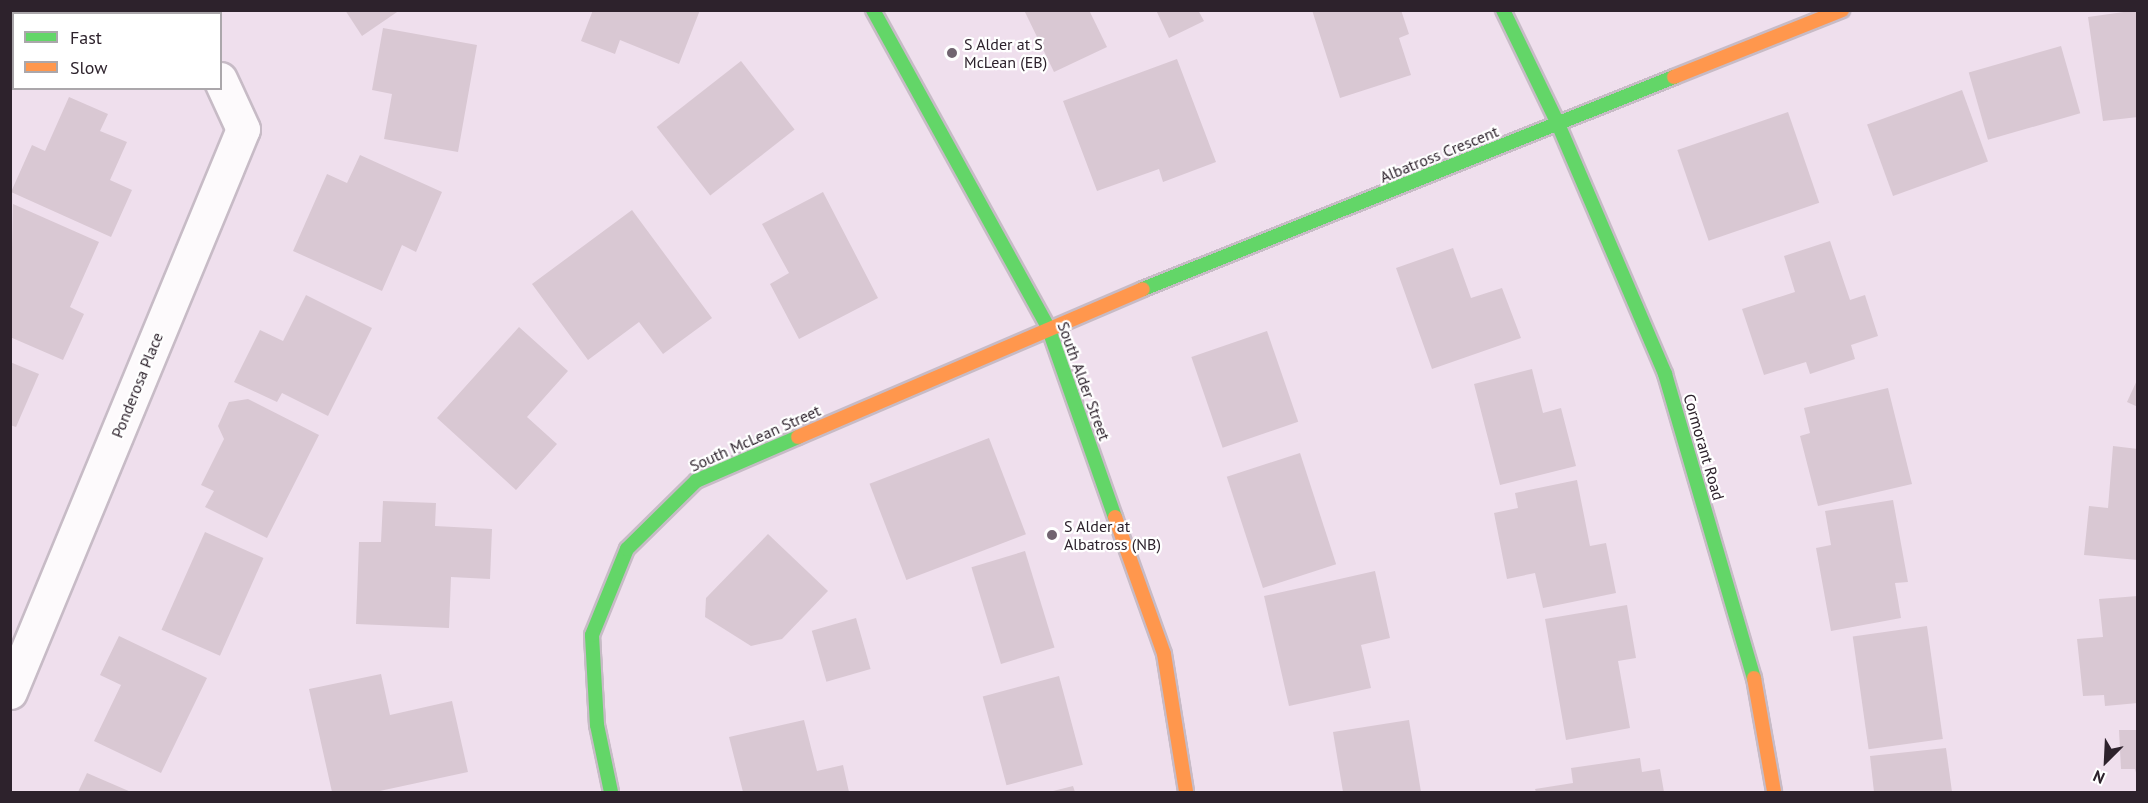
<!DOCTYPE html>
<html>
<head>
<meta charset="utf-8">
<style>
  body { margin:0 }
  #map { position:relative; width:2148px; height:803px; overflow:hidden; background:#efdfed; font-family:"PT Sans",sans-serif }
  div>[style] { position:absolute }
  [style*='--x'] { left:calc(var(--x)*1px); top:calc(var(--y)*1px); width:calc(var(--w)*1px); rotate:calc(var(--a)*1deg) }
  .building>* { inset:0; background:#d9c8d3; transform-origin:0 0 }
  .path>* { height:4px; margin-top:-2px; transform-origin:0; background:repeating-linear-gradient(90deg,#d7d3d7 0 6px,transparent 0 9px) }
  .roads { filter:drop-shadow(2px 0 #c7bbc6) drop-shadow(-2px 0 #c7bbc6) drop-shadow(0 2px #c7bbc6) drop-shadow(0 -2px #c7bbc6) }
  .street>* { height:33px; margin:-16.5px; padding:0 16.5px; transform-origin:16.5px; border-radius:16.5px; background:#fdfafc }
  .fast>* { height:14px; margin:-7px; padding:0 7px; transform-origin:7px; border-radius:7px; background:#63d668 }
  .slow>* { height:14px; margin:-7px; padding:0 7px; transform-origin:7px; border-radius:7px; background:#ff974d }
  .dots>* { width:16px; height:16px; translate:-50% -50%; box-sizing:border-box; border:3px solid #fff; border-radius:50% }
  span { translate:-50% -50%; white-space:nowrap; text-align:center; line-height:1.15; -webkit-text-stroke:4.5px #fff; paint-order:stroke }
  .poi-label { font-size:16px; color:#2d222c }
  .left { translate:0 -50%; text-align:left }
  .street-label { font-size:16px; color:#2d222c }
  .frame { position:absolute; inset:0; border:12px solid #2d222c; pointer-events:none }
  .legend { position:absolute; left:12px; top:12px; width:210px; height:78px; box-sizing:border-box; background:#fff; border:2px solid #aba7ab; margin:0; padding:8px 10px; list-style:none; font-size:18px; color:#2d222c }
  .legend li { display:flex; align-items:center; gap:12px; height:30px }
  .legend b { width:30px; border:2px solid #aba7ab }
  .north { position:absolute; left:2076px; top:731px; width:60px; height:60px; -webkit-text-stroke:4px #fff; paint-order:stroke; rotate:204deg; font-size:16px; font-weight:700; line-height:24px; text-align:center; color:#2d222c }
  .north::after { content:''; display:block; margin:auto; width:21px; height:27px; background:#2d222c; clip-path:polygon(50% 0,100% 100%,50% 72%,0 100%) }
</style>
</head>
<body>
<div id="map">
  <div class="building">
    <i style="clip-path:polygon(345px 10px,400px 10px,362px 36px)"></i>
    <i style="clip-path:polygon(593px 10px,700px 10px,679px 64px,620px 40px,615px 54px,581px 41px)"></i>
    <i style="clip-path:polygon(1024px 10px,1089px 10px,1107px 47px,1054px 72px)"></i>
    <i style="clip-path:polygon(1156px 10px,1198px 10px,1204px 21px,1169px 38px)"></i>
    <i style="clip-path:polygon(1312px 10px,1401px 10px,1409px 34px,1399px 38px,1411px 75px,1340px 98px)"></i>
    <i style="clip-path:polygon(2138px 10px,2138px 117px,2103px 121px,2088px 17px)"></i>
    <i style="clip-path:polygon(383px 28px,477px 45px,458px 152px,384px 139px,392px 94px,372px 90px)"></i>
    <i style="left:2061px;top:46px;width:70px;height:96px;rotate:74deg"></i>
    <i style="clip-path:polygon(1177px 59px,1216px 162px,1163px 182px,1159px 169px,1097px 191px,1063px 101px)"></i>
    <i style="left:741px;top:61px;width:87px;height:107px;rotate:52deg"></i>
    <i style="left:1962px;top:90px;width:76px;height:101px;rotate:70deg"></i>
    <i style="clip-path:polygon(69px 97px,108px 114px,100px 131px,127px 142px,110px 180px,132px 190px,111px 237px,11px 192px,32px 145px,45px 151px)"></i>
    <i style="left:1788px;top:112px;width:96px;height:117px;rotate:71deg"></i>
    <i style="clip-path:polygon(360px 155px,442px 192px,416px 252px,402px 245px,382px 291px,293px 251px,327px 174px,347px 183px)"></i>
    <i style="clip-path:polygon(823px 192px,878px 298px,799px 339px,770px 284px,789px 273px,762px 224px)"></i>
    <i style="clip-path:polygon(13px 204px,99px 242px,70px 307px,84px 314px,63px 360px,10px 337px)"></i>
    <i style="clip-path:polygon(632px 210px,712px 318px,663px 354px,639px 322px,588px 360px,532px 284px)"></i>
    <i style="clip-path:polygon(1830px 241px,1850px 300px,1865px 295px,1878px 336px,1851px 345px,1855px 359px,1810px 374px,1806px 362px,1764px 375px,1742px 309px,1795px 292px,1784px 256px)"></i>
    <i style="clip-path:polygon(1453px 248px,1471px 298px,1502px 288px,1521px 338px,1432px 369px,1396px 268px)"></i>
    <i style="clip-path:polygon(306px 295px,372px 328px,328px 416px,282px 393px,277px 402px,234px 382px,260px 330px,283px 341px)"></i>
    <i style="clip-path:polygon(519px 327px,568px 371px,527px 417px,557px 444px,516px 490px,437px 418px)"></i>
    <i style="left:1267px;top:331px;width:96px;height:80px;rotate:71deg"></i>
    <i style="clip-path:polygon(10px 362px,39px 374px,16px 427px,10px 425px)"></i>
    <i style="clip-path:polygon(1532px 369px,1543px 413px,1561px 408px,1576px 466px,1500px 485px,1474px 384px)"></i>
    <i style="clip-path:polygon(2138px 378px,2138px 407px,2127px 402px)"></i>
    <i style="clip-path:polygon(1888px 388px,1912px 484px,1818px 506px,1800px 436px,1810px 433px,1804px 408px)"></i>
    <i style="clip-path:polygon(248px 399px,319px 435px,267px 538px,205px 507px,214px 491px,201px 485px,224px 439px,218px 426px,229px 402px)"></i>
    <i style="left:989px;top:438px;width:103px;height:128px;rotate:69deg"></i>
    <i style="clip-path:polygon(2113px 446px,2138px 449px,2138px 560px,2084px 555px,2089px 506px,2108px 508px)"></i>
    <i style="left:1300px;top:453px;width:117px;height:77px;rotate:72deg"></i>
    <i style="clip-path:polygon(1577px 480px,1590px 546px,1606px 543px,1616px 593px,1543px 608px,1535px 573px,1507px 579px,1494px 513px,1518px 508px,1515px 493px)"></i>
    <i style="clip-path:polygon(1893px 500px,1908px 582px,1895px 583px,1901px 618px,1831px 631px,1816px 548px,1831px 545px,1825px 511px)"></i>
    <i style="clip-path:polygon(383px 501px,436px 503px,435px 526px,492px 529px,490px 579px,451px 577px,449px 628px,356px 624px,359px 542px,381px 542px)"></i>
    <i style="left:205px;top:532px;width:64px;height:107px;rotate:24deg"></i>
    <i style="clip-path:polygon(768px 534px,828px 591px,782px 639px,751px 646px,705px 617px,706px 598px)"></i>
    <i style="left:1025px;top:551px;width:101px;height:56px;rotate:73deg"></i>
    <i style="clip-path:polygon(1375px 571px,1390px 638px,1361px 645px,1371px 688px,1289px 706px,1264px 596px)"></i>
    <i style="clip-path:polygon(2138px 596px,2138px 703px,2105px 706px,2104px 695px,2083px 696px,2077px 639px,2103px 637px,2099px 599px)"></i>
    <i style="clip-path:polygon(1627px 605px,1636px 658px,1618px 661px,1630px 728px,1566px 740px,1545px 619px)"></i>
    <i style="left:856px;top:618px;width:53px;height:46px;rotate:74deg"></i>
    <i style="left:1927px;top:626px;width:114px;height:75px;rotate:82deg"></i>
    <i style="clip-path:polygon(119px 636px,207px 678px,161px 773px,94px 741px,121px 685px,100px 675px)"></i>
    <i style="clip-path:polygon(381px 674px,390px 715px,452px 701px,468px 772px,375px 792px,332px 792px,309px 689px)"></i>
    <i style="left:1059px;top:676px;width:92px;height:79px;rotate:75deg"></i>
    <i style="clip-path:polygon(804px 720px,817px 771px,843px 765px,849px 792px,743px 792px,729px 737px)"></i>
    <i style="clip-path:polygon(1409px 720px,1421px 792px,1343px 792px,1333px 732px)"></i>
    <i style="clip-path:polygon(2119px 730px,2138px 730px,2138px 780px,2135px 769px,2121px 769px)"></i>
    <i style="clip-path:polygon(1946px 748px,1952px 792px,1874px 792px,1870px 756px)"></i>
    <i style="clip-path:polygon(1640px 758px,1642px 772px,1660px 769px,1664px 792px,1536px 792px,1535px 789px,1573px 783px,1571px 768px)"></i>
    <i style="clip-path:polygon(87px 773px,131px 792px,78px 792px)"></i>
    <i style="clip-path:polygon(1073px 786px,1075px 792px,1049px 792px)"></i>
  </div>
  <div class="path">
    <i style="--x:98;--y:10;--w:8;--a:30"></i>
  </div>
  <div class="roads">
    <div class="street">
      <i style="--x:10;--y:692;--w:609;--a:-67.52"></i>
      <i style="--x:243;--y:129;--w:55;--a:-114.7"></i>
    </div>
    <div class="fast">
      <i style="--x:873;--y:10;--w:362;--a:61.1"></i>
      <i style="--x:1048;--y:327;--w:201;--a:70.6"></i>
      <i style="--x:1503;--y:10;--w:127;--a:64.2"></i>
      <i style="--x:1558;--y:124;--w:272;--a:66.8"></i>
      <i style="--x:1665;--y:374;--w:317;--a:73.7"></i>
      <i style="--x:1143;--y:289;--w:572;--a:-21.76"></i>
      <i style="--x:611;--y:792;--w:68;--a:-101.8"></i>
      <i style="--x:597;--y:725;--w:90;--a:-93.2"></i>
      <i style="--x:592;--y:635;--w:93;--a:-67.9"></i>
      <i style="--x:627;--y:549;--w:97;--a:-44.6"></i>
      <i style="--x:696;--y:481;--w:111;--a:-23.3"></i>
    </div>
    <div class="slow">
      <i style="--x:1674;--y:77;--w:181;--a:-21.7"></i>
      <i style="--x:798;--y:437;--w:375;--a:-23.2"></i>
      <i style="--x:1115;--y:517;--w:145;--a:70.3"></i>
      <i style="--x:1164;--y:654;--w:140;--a:80.9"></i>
      <i style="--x:1754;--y:678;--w:116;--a:80"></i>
    </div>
  </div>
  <div class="dots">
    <i style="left:952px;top:53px;background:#716470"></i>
    <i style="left:1052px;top:535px;background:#716470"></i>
  </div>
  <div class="poi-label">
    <span class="left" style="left:964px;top:53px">S Alder at S<br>McLean (EB)</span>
    <span class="left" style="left:1064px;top:535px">S Alder at<br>Albatross (NB)</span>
  </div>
  <div class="street-label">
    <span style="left:1439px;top:154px;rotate:-22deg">Albatross Crescent</span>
    <span style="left:1084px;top:381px;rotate:70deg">South Alder Street</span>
    <span style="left:137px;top:385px;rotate:-68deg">Ponderosa Place</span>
    <span style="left:755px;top:438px;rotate:-24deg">South McLean Street</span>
    <span style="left:1704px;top:447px;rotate:74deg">Cormorant Road</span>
  </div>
  <div class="frame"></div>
  <ul class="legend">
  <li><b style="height:8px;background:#63d668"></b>Fast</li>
  <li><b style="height:8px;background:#ff974d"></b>Slow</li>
  </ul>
  <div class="north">N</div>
</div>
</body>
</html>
